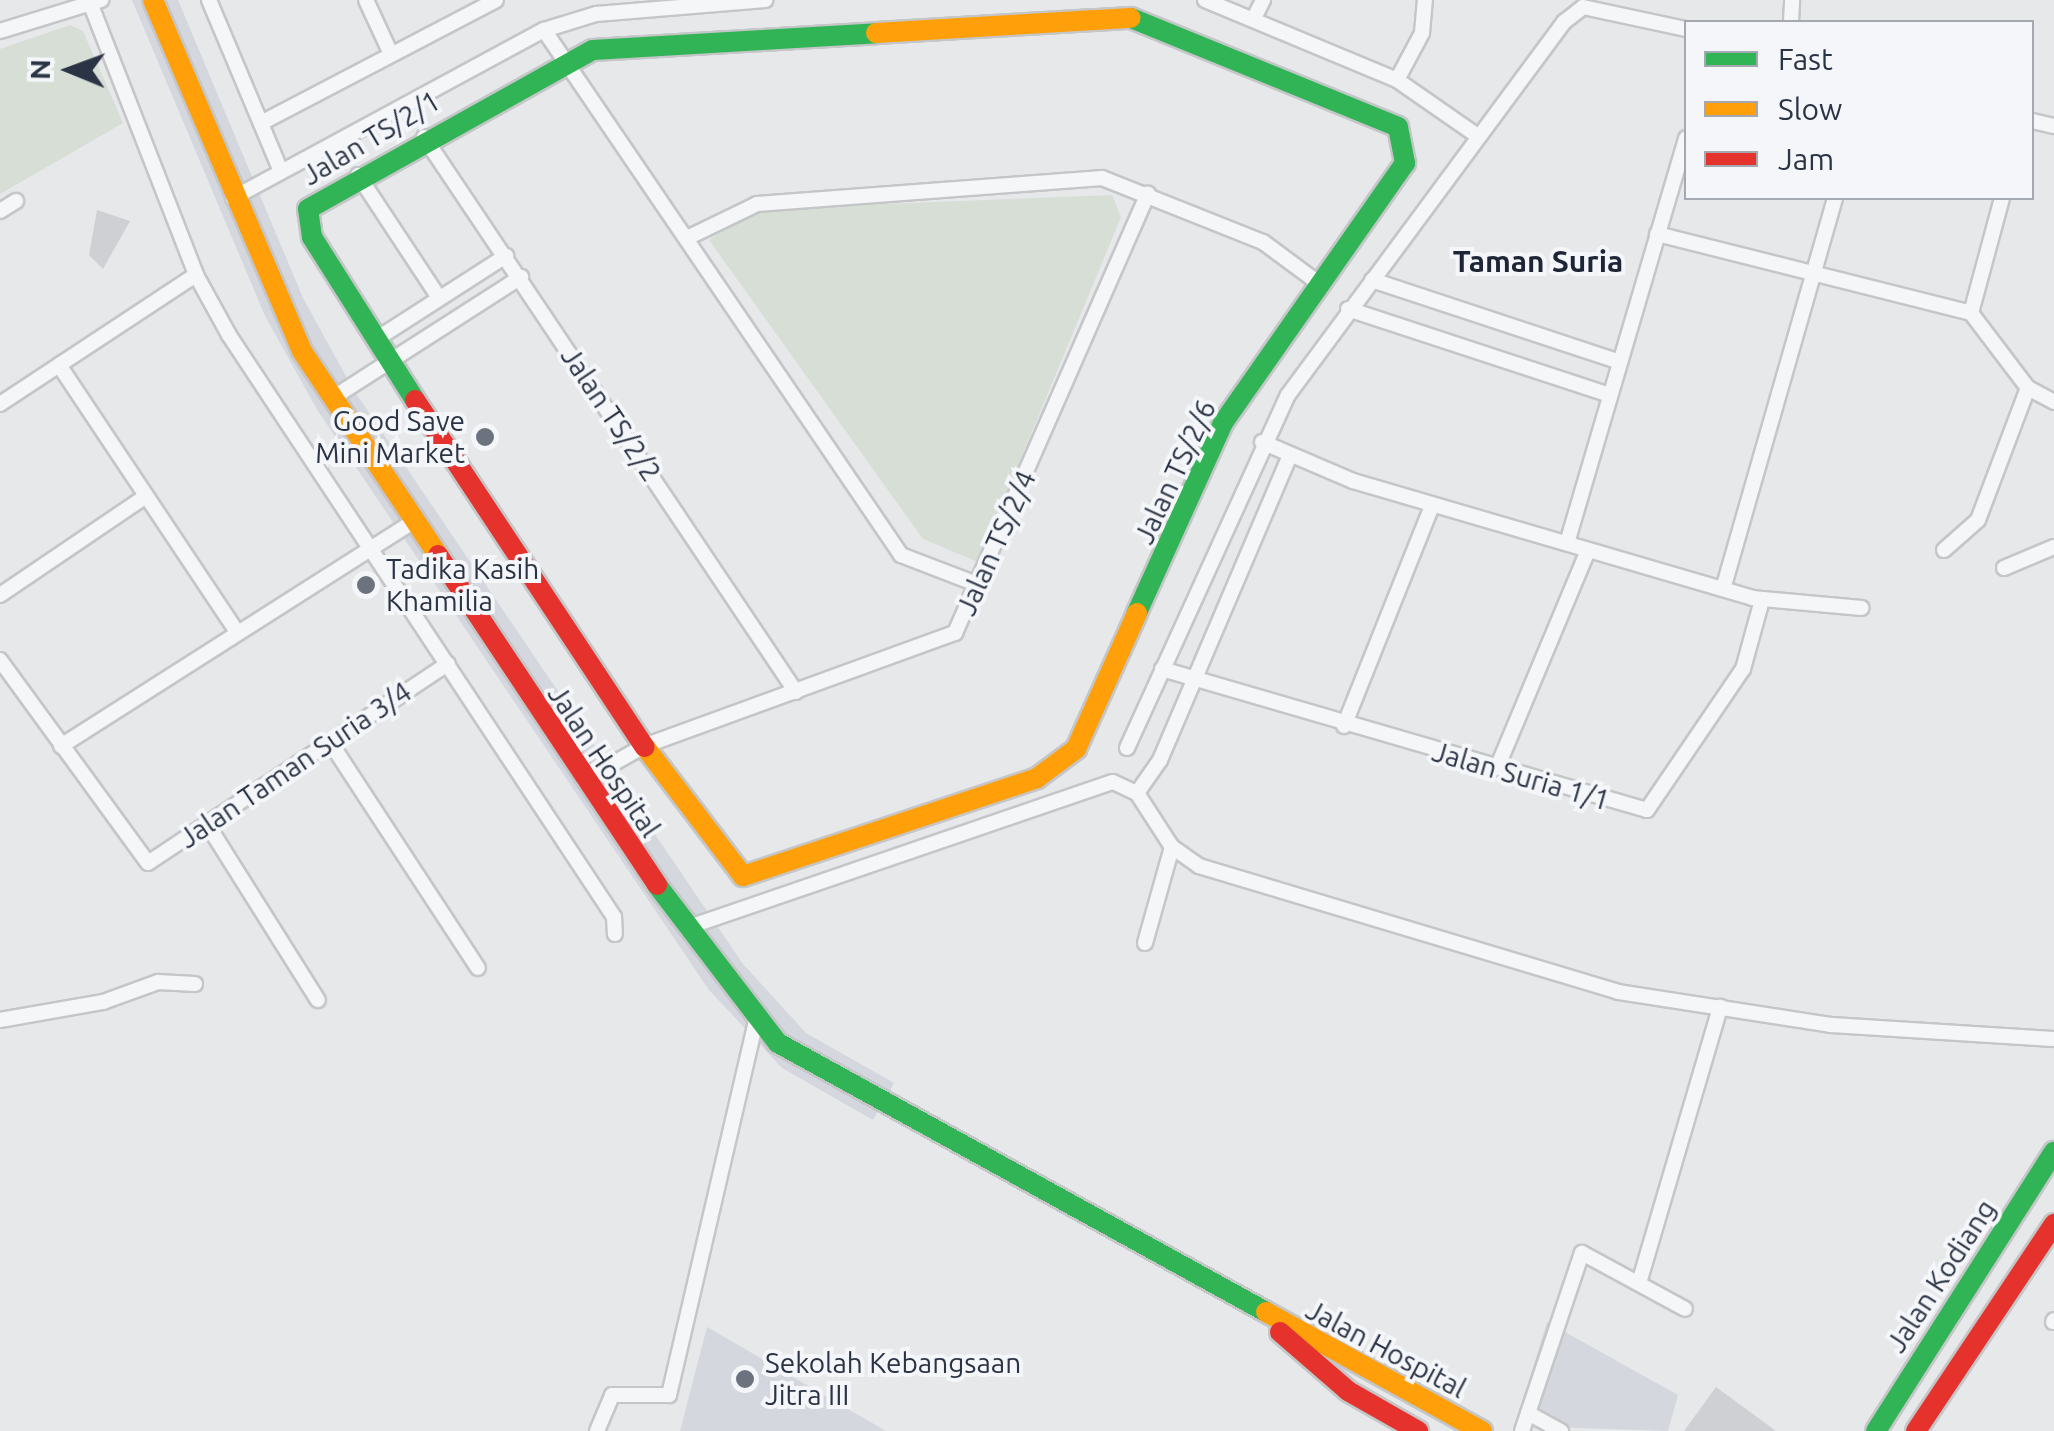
<!DOCTYPE html>
<html>
<head>
<meta charset="utf-8">
<style>
  body { margin:0 }
  #map { position:relative; width:2054px; height:1431px; overflow:hidden; background:#e6e8ea; font-family:Ubuntu,sans-serif }
  div>[style] { position:absolute }
  [style*='--x'] { left:calc(var(--x)*1px); top:calc(var(--y)*1px); width:calc(var(--w)*1px); rotate:calc(var(--a)*1deg) }
  .built>* { inset:0; background:#d4d7dd }
  .green>* { inset:0; background:#d6ded6 }
  .building>* { inset:0; background:#ced0d3 }
  .roads { filter:drop-shadow(2px 0 #c4c6c8) drop-shadow(-2px 0 #c4c6c8) drop-shadow(0 2px #c4c6c8) drop-shadow(0 -2px #c4c6c8) }
  .street>* { height:14px; margin:-7px; padding:0 7px; transform-origin:7px; border-radius:7px; background:#f5f6f7 }
  .fast>* { height:20px; margin:-10px; padding:0 10px; transform-origin:10px; border-radius:10px; background:#30b455 }
  .slow>* { height:20px; margin:-10px; padding:0 10px; transform-origin:10px; border-radius:10px; background:#ff9f0a }
  .jam>* { height:20px; margin:-10px; padding:0 10px; transform-origin:10px; border-radius:10px; background:#e5322d }
  .dots>* { width:28px; height:28px; translate:-50% -50%; box-sizing:border-box; border:5px solid #f4f6f9; border-radius:50% }
  span { translate:-50% -50%; white-space:nowrap; text-align:center; line-height:1.15; -webkit-text-stroke:8px #f4f6f9; paint-order:stroke }
  .street-label { font-size:28px; color:#2b3445 }
  .poi-label { font-size:28px; color:#2b3445 }
  .right { translate:-100% -50%; text-align:right }
  .left { translate:0 -50%; text-align:left }
  .neighbourhood-label { font-size:30px; color:#1d2536; font-weight:700 }
  .legend { position:absolute; left:1684px; top:20px; width:350px; height:180px; box-sizing:border-box; background:#f4f6f9; border:2px solid #a4a8b1; margin:0; padding:12px 18px; list-style:none; font-size:30px; color:#2b3445 }
  .legend li { display:flex; align-items:center; gap:20px; height:50px }
  .legend b { width:50px; border:2px solid #a4a8b1 }
  .north { position:absolute; left:20px; top:20px; width:100px; height:100px; -webkit-text-stroke:8px #f4f6f9; paint-order:stroke; rotate:271deg; font-size:28px; font-weight:700; line-height:40px; text-align:center; color:#2b3445 }
  .north::after { content:''; display:block; margin:auto; width:35px; height:45px; background:#2b3445; clip-path:polygon(50% 0,100% 100%,50% 72%,0 100%) }
</style>
</head>
<body>
<div id="map">
  <div class="built">
    <i style="clip-path:polygon(132px 0,178px 0,303px 298px,353px 389px,743px 964px,806px 1033px,894px 1083px,873px 1120px,782px 1068px,709px 990px,318px 411px,265px 316px)"></i>
    <i style="clip-path:polygon(1547px 1322px,1678px 1395px,1668px 1431px,1515px 1426px)"></i>
    <i style="clip-path:polygon(707px 1327px,886px 1431px,680px 1431px)"></i>
  </div>
  <div class="green">
    <i style="clip-path:polygon(70px 25px,83px 31px,123px 123px,0 194px,0 49px)"></i>
    <i style="clip-path:polygon(1112px 195px,1121px 217px,978px 562px,923px 539px,709px 240px,756px 209px)"></i>
  </div>
  <div class="building">
    <i style="clip-path:polygon(97px 210px,130px 221px,103px 269px,89px 255px)"></i>
    <i style="clip-path:polygon(1716px 1387px,1776px 1431px,1684px 1431px)"></i>
  </div>
  <div class="roads">
    <div class="street">
      <i style="--x:89;--y:0;--w:295;--a:68.7"></i>
      <i style="--x:196;--y:275;--w:68;--a:61.2"></i>
      <i style="--x:229;--y:335;--w:698;--a:56.51"></i>
      <i style="--x:614;--y:917;--w:17;--a:87"></i>
      <i style="--x:209;--y:0;--w:186;--a:67.2"></i>
      <i style="--x:366;--y:0;--w:60;--a:65.2"></i>
      <i style="--x:1205;--y:0;--w:208;--a:22.6"></i>
      <i style="--x:1397;--y:80;--w:96;--a:34.8"></i>
      <i style="--x:1254;--y:18;--w:20;--a:-63"></i>
      <i style="--x:1791;--y:22;--w:22;--a:-87"></i>
      <i style="--x:544;--y:30;--w:635;--a:55.78"></i>
      <i style="--x:901;--y:555;--w:84;--a:21"></i>
      <i style="--x:0;--y:31;--w:106;--a:-17.1"></i>
      <i style="--x:1397;--y:80;--w:53;--a:-62"></i>
      <i style="--x:1422;--y:33;--w:33;--a:-85"></i>
      <i style="--x:2032;--y:121;--w:23;--a:13"></i>
      <i style="--x:261;--y:123;--w:265;--a:-27.6"></i>
      <i style="--x:424;--y:137;--w:668;--a:56.17"></i>
      <i style="--x:358;--y:175;--w:147;--a:56.6"></i>
      <i style="--x:233;--y:198;--w:353;--a:-28.4"></i>
      <i style="--x:544;--y:30;--w:54;--a:-17.1"></i>
      <i style="--x:596;--y:14;--w:170;--a:-4.7"></i>
      <i style="--x:0;--y:211;--w:19;--a:-32"></i>
      <i style="--x:1657;--y:234;--w:324;--a:14.1"></i>
      <i style="--x:1971;--y:313;--w:94;--a:52.8"></i>
      <i style="--x:2028;--y:388;--w:30;--a:28"></i>
      <i style="--x:687;--y:238;--w:78;--a:-25.9"></i>
      <i style="--x:757;--y:204;--w:346;--a:-4.3"></i>
      <i style="--x:1102;--y:178;--w:173;--a:21.7"></i>
      <i style="--x:1263;--y:242;--w:67;--a:36.5"></i>
      <i style="--x:1372;--y:280;--w:261;--a:18.3"></i>
      <i style="--x:1348;--y:309;--w:276;--a:18.2"></i>
      <i style="--x:1971;--y:313;--w:119;--a:-74.9"></i>
      <i style="--x:375;--y:340;--w:156;--a:-32.7"></i>
      <i style="--x:59;--y:365;--w:322;--a:56.3"></i>
      <i style="--x:331;--y:399;--w:226;--a:-32.7"></i>
      <i style="--x:0;--y:404;--w:235;--a:-33.4"></i>
      <i style="--x:1262;--y:442;--w:99;--a:23.2"></i>
      <i style="--x:1353;--y:481;--w:416;--a:16.3"></i>
      <i style="--x:1752;--y:598;--w:110;--a:5.2"></i>
      <i style="--x:1567;--y:543;--w:422;--a:-73.6"></i>
      <i style="--x:1944;--y:550;--w:45;--a:-41.4"></i>
      <i style="--x:1978;--y:520;--w:141;--a:-69.3"></i>
      <i style="--x:2004;--y:568;--w:54;--a:-22.8"></i>
      <i style="--x:1723;--y:589;--w:407;--a:-74"></i>
      <i style="--x:0;--y:595;--w:176;--a:-34.1"></i>
      <i style="--x:0;--y:660;--w:251;--a:53.9"></i>
      <i style="--x:148;--y:863;--w:360;--a:-33.6"></i>
      <i style="--x:1162;--y:669;--w:505;--a:16.21"></i>
      <i style="--x:1647;--y:810;--w:171;--a:-55.8"></i>
      <i style="--x:1743;--y:669;--w:72;--a:-74.6"></i>
      <i style="--x:1344;--y:726;--w:237;--a:-68.2"></i>
      <i style="--x:330;--y:742;--w:270;--a:56.8"></i>
      <i style="--x:61;--y:746;--w:415;--a:-32.5"></i>
      <i style="--x:1127;--y:748;--w:388;--a:-65.5"></i>
      <i style="--x:1288;--y:395;--w:464;--a:-53.5"></i>
      <i style="--x:1564;--y:22;--w:24;--a:-38"></i>
      <i style="--x:1583;--y:7;--w:105;--a:12.1"></i>
      <i style="--x:1497;--y:768;--w:236;--a:-67.3"></i>
      <i style="--x:584;--y:780;--w:69;--a:-29.5"></i>
      <i style="--x:644;--y:746;--w:331;--a:-20"></i>
      <i style="--x:955;--y:633;--w:480;--a:-66.3"></i>
      <i style="--x:1137;--y:793;--w:40;--a:-55.1"></i>
      <i style="--x:1160;--y:760;--w:326;--a:-66.9"></i>
      <i style="--x:207;--y:824;--w:208;--a:57.8"></i>
      <i style="--x:686;--y:928;--w:451;--a:-18.9"></i>
      <i style="--x:1113;--y:782;--w:26;--a:25"></i>
      <i style="--x:1137;--y:793;--w:64;--a:57.1"></i>
      <i style="--x:1172;--y:847;--w:33;--a:35"></i>
      <i style="--x:1199;--y:866;--w:438;--a:16.7"></i>
      <i style="--x:1618;--y:992;--w:216;--a:8.8"></i>
      <i style="--x:1831;--y:1025;--w:223;--a:3.6"></i>
      <i style="--x:1145;--y:943;--w:100;--a:-74.3"></i>
      <i style="--x:0;--y:1020;--w:105;--a:-9.9"></i>
      <i style="--x:103;--y:1002;--w:59;--a:-20"></i>
      <i style="--x:158;--y:982;--w:37;--a:3"></i>
      <i style="--x:1639;--y:1283;--w:288;--a:-73.6"></i>
      <i style="--x:2053;--y:1322;--w:2;--a:-63"></i>
      <i style="--x:1528;--y:1413;--w:38;--a:29"></i>
      <i style="--x:597;--y:1431;--w:39;--a:-67"></i>
      <i style="--x:612;--y:1395;--w:57;--a:0"></i>
      <i style="--x:669;--y:1395;--w:388;--a:-76.9"></i>
      <i style="--x:1522;--y:1431;--w:188;--a:-71.4"></i>
      <i style="--x:1582;--y:1253;--w:117;--a:28.5"></i>
    </div>
    <div class="fast">
      <i style="--x:1131;--y:18;--w:288;--a:22.2"></i>
      <i style="--x:1398;--y:127;--w:37;--a:79"></i>
      <i style="--x:1405;--y:163;--w:317;--a:125"></i>
      <i style="--x:1223;--y:423;--w:209;--a:114.4"></i>
      <i style="--x:415;--y:400;--w:193;--a:-122.3"></i>
      <i style="--x:312;--y:237;--w:28;--a:-98"></i>
      <i style="--x:308;--y:209;--w:326;--a:-29.2"></i>
      <i style="--x:593;--y:50;--w:284;--a:-3.4"></i>
      <i style="--x:657;--y:885;--w:199;--a:52.6"></i>
      <i style="--x:778;--y:1043;--w:557;--a:28.86"></i>
      <i style="--x:1876;--y:1431;--w:331;--a:-57.5"></i>
    </div>
    <div class="slow">
      <i style="--x:153;--y:0;--w:381;--a:67"></i>
      <i style="--x:302;--y:351;--w:245;--a:56.3"></i>
      <i style="--x:876;--y:33;--w:255;--a:-3.4"></i>
      <i style="--x:645;--y:747;--w:162;--a:52.8"></i>
      <i style="--x:743;--y:876;--w:310;--a:-18.4"></i>
      <i style="--x:1037;--y:778;--w:49;--a:-36.6"></i>
      <i style="--x:1076;--y:749;--w:149;--a:-65.8"></i>
      <i style="--x:1266;--y:1312;--w:247;--a:28.9"></i>
    </div>
    <div class="jam">
      <i style="--x:415;--y:400;--w:416;--a:56.5"></i>
      <i style="--x:438;--y:555;--w:396;--a:56.4"></i>
      <i style="--x:1280;--y:1332;--w:90;--a:40.9"></i>
      <i style="--x:1348;--y:1391;--w:81;--a:29.7"></i>
      <i style="--x:1916;--y:1431;--w:249;--a:-56.3"></i>
    </div>
  </div>
  <div class="dots">
    <i style="left:485px;top:437px;background:#6c737f"></i>
    <i style="left:366px;top:585px;background:#6c737f"></i>
    <i style="left:745px;top:1379px;background:#6c737f"></i>
  </div>
  <div class="street-label">
    <span style="left:371px;top:138px;rotate:-31deg">Jalan TS/2/1</span>
    <span style="left:611px;top:414px;rotate:56deg">Jalan TS/2/2</span>
    <span style="left:1175px;top:472px;rotate:-65deg">Jalan TS/2/6</span>
    <span style="left:996px;top:543px;rotate:-66deg">Jalan TS/2/4</span>
    <span style="left:604px;top:761px;rotate:56deg">Jalan Hospital</span>
    <span style="left:295px;top:765px;rotate:-34deg">Jalan Taman Suria 3/4</span>
    <span style="left:1521px;top:776px;rotate:16deg">Jalan Suria 1/1</span>
    <span style="left:1941px;top:1276px;rotate:-57deg">Jalan Kodiang</span>
    <span style="left:1386px;top:1349px;rotate:28deg">Jalan Hospital</span>
  </div>
  <div class="poi-label">
    <span class="right" style="left:465px;top:437px">Good Save<br>Mini Market</span>
    <span class="left" style="left:386px;top:585px">Tadika Kasih<br>Khamilia</span>
    <span class="left" style="left:765px;top:1379px">Sekolah Kebangsaan<br>Jitra III</span>
  </div>
  <div class="neighbourhood-label">
    <span style="left:1538px;top:261px">Taman Suria</span>
  </div>
  <ul class="legend">
  <li><b style="height:12px;background:#30b455"></b>Fast</li>
  <li><b style="height:12px;background:#ff9f0a"></b>Slow</li>
  <li><b style="height:12px;background:#e5322d"></b>Jam</li>
  </ul>
  <div class="north">N</div>
</div>
</body>
</html>
